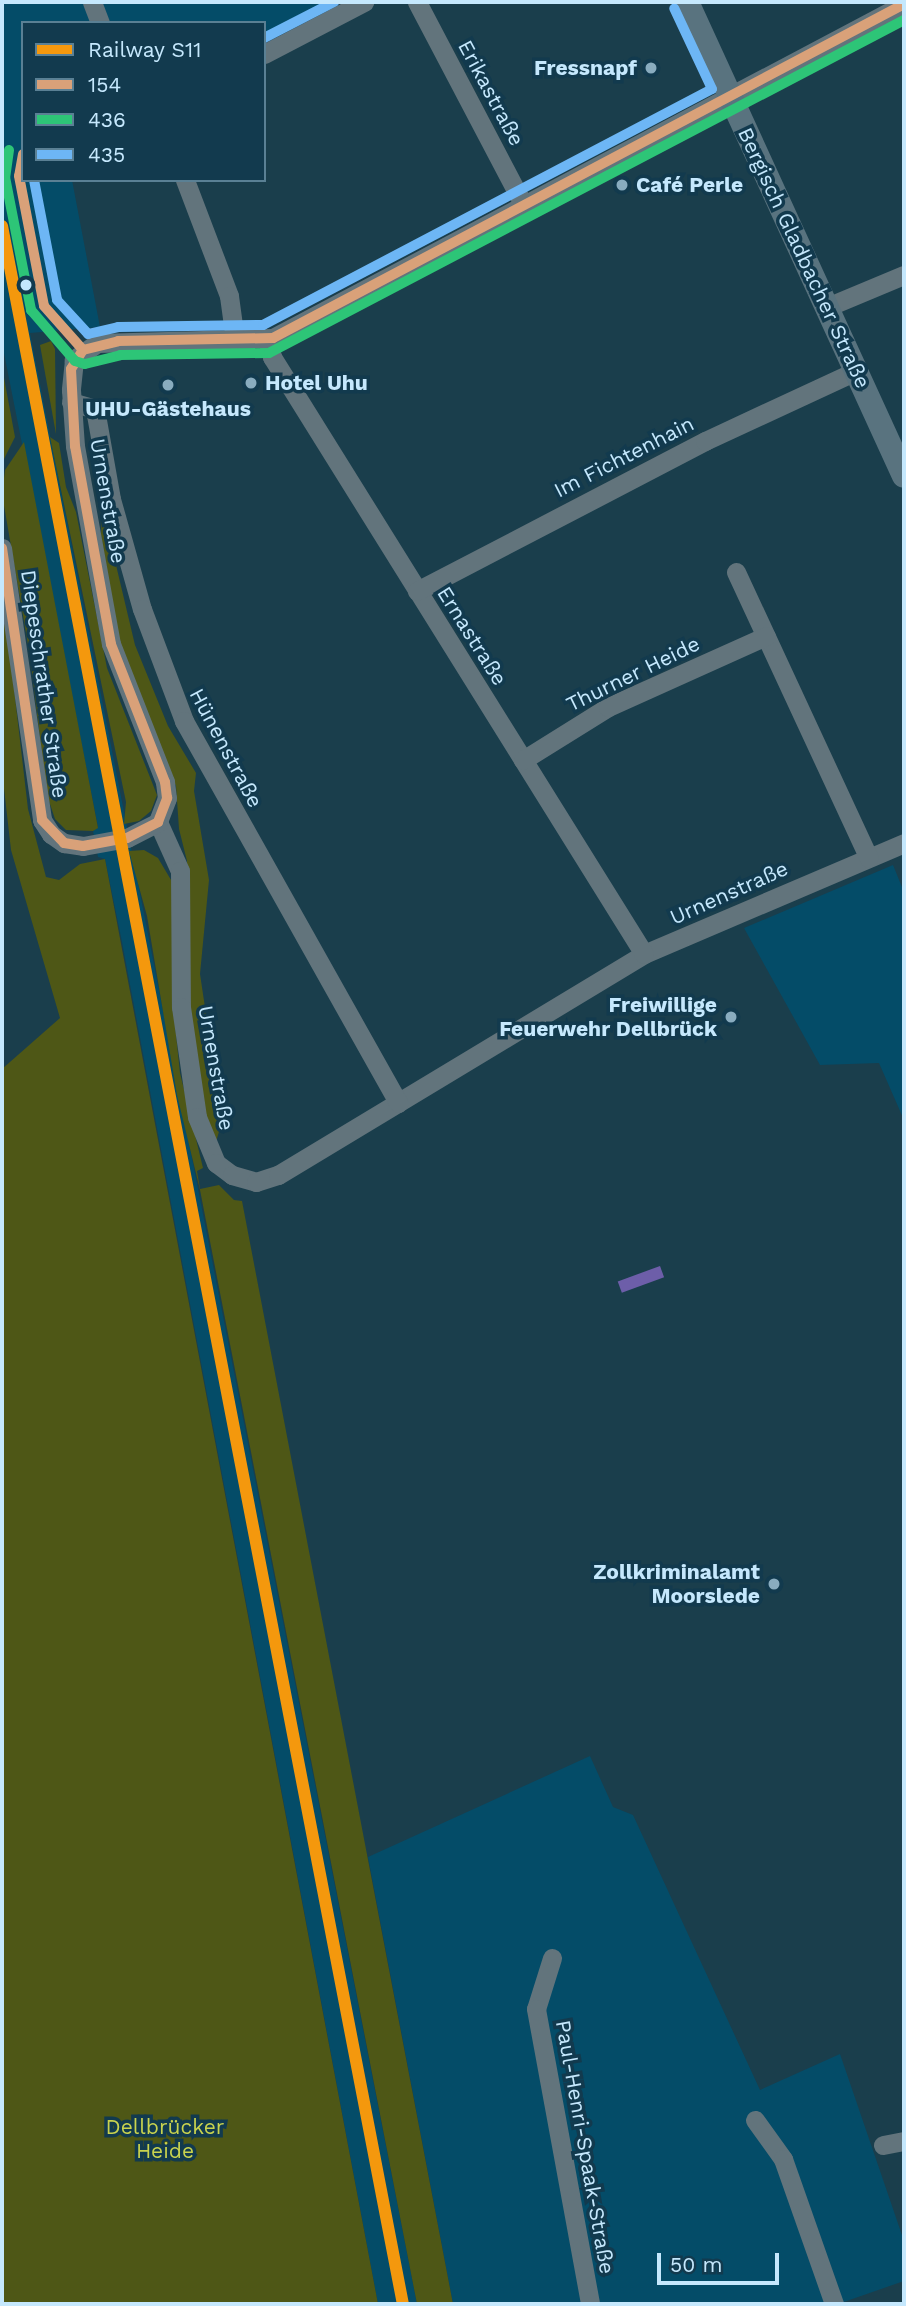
<!DOCTYPE html>
<html>
<head>
<meta charset="utf-8">
<style>
  body { margin:0 }
  #map { position:relative; width:906px; height:2306px; overflow:hidden; background:#1a3e4c; font-family:"Work Sans",sans-serif }
  div>[style] { position:absolute }
  [style*='--x'] { left:calc(var(--x)*1px); top:calc(var(--y)*1px); width:calc(var(--w)*1px); rotate:calc(var(--a)*1deg) }
  .built>* { inset:0; background:#044c68 }
  .green>* { inset:0; background:#4e5716 }
  .water>* { inset:0; background:#6d5ea9; transform-origin:0 0 }
  .minor>* { height:19px; margin:-9.5px; padding:0 9.5px; transform-origin:9.5px; border-radius:9.5px; background:#62747c }
  .major>* { height:24px; margin:-12px; padding:0 12px; transform-origin:12px; border-radius:12px; background:#59737f }
  .bus-1>* { height:10px; margin:-5px; padding:0 5px; transform-origin:5px; border-radius:5px; background:#d9a179 }
  .bus-2>* { height:10px; margin:-5px; padding:0 5px; transform-origin:5px; border-radius:5px; background:#2dc577 }
  .bus-3>* { height:10px; margin:-5px; padding:0 5px; transform-origin:5px; border-radius:5px; background:#6db6f5 }
  .rail-1>* { height:12px; margin:-6px; padding:0 6px; transform-origin:6px; border-radius:6px; background:#f4980d }
  .dots>* { width:19px; height:19px; translate:-50% -50%; box-sizing:border-box; border:4px solid #123a4e; border-radius:50% }
  span { translate:-50% -50%; white-space:nowrap; text-align:center; line-height:1.15; -webkit-text-stroke:7px #123a4e; paint-order:stroke }
  .poi-label { font-size:21px; color:#c5e8fd; font-weight:700 }
  .right { translate:-100% -50%; text-align:right }
  .left { translate:0 -50%; text-align:left }
  .street-label { font-size:21px; color:#c5e8fd }
  .park-label { font-size:21px; color:#c9d34e }
  .frame { position:absolute; inset:0; border:4px solid #c5e8fd; pointer-events:none }
  .legend { position:absolute; left:21px; top:21px; width:245px; height:161px; box-sizing:border-box; background:#123a4e; border:2px solid #5a8094; margin:0; padding:9px 12px; list-style:none; font-size:21px; color:#c5e8fd }
  .legend li { display:flex; align-items:center; gap:14px; height:35px }
  .legend b { width:35px; border:2px solid #5a8094 }
  .scale { position:absolute; left:657px; top:2253px; width:122px; height:32px; box-sizing:border-box; border:4px solid #c5e8fd; border-top:0; padding-left:9px; font-size:21px; line-height:24px; white-space:nowrap; color:#c5e8fd; -webkit-text-stroke:5px #123a4e; paint-order:stroke }
</style>
</head>
<body>
<div id="map">
  <div class="built">
    <i style="clip-path:polygon(2px 2px,85px 2px,93px 23px,23px 23px,23px 180px,72px 180px,100px 327px,30px 333px,417px 2304px,378px 2304px,122px 942px,105px 859px,98px 857px,93px 831px,98px 827px,2px 343px)"></i>
    <i style="clip-path:polygon(102px 2px,337px 2px,264px 39px,264px 23px,110px 23px)"></i>
    <i style="clip-path:polygon(893px 865px,904px 892px,904px 1120px,879px 1063px,820px 1065px,744px 928px)"></i>
    <i style="clip-path:polygon(590px 1756px,613px 1807px,633px 1815px,760px 2090px,840px 2054px,904px 2241px,904px 2281px,838px 2304px,453px 2304px,368px 1857px)"></i>
  </div>
  <div class="green">
    <i style="clip-path:polygon(51px 341px,55px 349px,56px 434px,40px 345px)"></i>
    <i style="clip-path:polygon(2px 367px,15px 437px,4px 459px,2px 457px)"></i>
    <i style="clip-path:polygon(50px 437px,59px 443px,66px 487px,76px 512px,107px 668px,157px 795px,151px 811px,139px 821px,124px 824px,126px 802px)"></i>
    <i style="clip-path:polygon(24px 442px,98px 828px,93px 831px,66px 830px,55px 819px,47px 795px,30px 656px,2px 494px,5px 470px)"></i>
    <i style="clip-path:polygon(102px 506px,135px 645px,168px 726px,196px 773px,194px 791px,209px 880px,200px 974px,222px 1121px,216px 1142px,211px 1138px,195px 1074px,188px 1010px,187px 861px,179px 829px,176px 786px,136px 693px,118px 635px,101px 535px)"></i>
    <i style="clip-path:polygon(2px 586px,28px 809px,46px 877px,59px 880px,80px 864px,105px 859px,378px 2304px,2px 2304px,2px 1069px,60px 1018px,11px 850px,2px 771px)"></i>
    <i style="clip-path:polygon(144px 850px,158px 858px,174px 885px,175px 1025px,180px 1073px,203px 1168px,197px 1171px,200px 1189px,219px 1185px,234px 1200px,242px 1201px,453px 2304px,417px 2304px,200px 1190px,177px 1095px,147px 916px,129px 851px)"></i>
  </div>
  <div class="water">
    <i style="left:660px;top:1266px;width:12px;height:45px;rotate:70deg"></i>
  </div>
  <div class="minor">
    <i style="--x:92;--y:2;--w:22;--a:69"></i>
    <i style="--x:417;--y:2;--w:230;--a:62.3"></i>
    <i style="--x:904;--y:4;--w:714;--a:152.11"></i>
    <i style="--x:273;--y:338;--w:176;--a:178.4"></i>
    <i style="--x:97;--y:343;--w:29;--a:144"></i>
    <i style="--x:74;--y:360;--w:30;--a:96"></i>
    <i style="--x:71;--y:390;--w:56;--a:85.9"></i>
    <i style="--x:75;--y:446;--w:201;--a:79.7"></i>
    <i style="--x:111;--y:644;--w:148;--a:68.6"></i>
    <i style="--x:165;--y:782;--w:16;--a:83"></i>
    <i style="--x:167;--y:798;--w:26;--a:111"></i>
    <i style="--x:158;--y:822;--w:54;--a:65.8"></i>
    <i style="--x:180;--y:871;--w:136;--a:89.6"></i>
    <i style="--x:181;--y:1007;--w:111;--a:81.7"></i>
    <i style="--x:197;--y:1117;--w:50;--a:67.6"></i>
    <i style="--x:216;--y:1163;--w:20;--a:37"></i>
    <i style="--x:232;--y:1175;--w:25;--a:16"></i>
    <i style="--x:256;--y:1182;--w:23;--a:-18"></i>
    <i style="--x:278;--y:1175;--w:428;--a:-31.1"></i>
    <i style="--x:644;--y:954;--w:283;--a:-23.1"></i>
    <i style="--x:264;--y:54;--w:113;--a:-27.5"></i>
    <i style="--x:185;--y:180;--w:124;--a:69.2"></i>
    <i style="--x:229;--y:296;--w:44;--a:82.2"></i>
    <i style="--x:827;--y:307;--w:83;--a:-22.6"></i>
    <i style="--x:267;--y:339;--w:19;--a:74"></i>
    <i style="--x:272;--y:357;--w:703;--a:58.07"></i>
    <i style="--x:71;--y:402;--w:25;--a:16"></i>
    <i style="--x:95;--y:409;--w:91;--a:79.9"></i>
    <i style="--x:111;--y:499;--w:114;--a:74.3"></i>
    <i style="--x:142;--y:609;--w:120;--a:69.4"></i>
    <i style="--x:184;--y:721;--w:438;--a:60.7"></i>
    <i style="--x:2;--y:548;--w:275;--a:81.6"></i>
    <i style="--x:42;--y:820;--w:17;--a:57"></i>
    <i style="--x:51;--y:834;--w:16;--a:35"></i>
    <i style="--x:64;--y:843;--w:19;--a:9"></i>
    <i style="--x:83;--y:846;--w:45;--a:-10.3"></i>
    <i style="--x:127;--y:838;--w:35;--a:-27"></i>
    <i style="--x:736;--y:572;--w:315;--a:65.1"></i>
    <i style="--x:417;--y:591;--w:325;--a:-27.5"></i>
    <i style="--x:705;--y:441;--w:166;--a:-24.9"></i>
    <i style="--x:523;--y:760;--w:100;--a:-31.9"></i>
    <i style="--x:608;--y:707;--w:173;--a:-24.2"></i>
    <i style="--x:552;--y:1958;--w:53;--a:107.4"></i>
    <i style="--x:536;--y:2009;--w:300;--a:79.6"></i>
    <i style="--x:755;--y:2120;--w:48;--a:54.3"></i>
    <i style="--x:783;--y:2159;--w:154;--a:70.6"></i>
    <i style="--x:883;--y:2145;--w:21;--a:-11"></i>
  </div>
  <div class="major">
    <i style="--x:687;--y:2;--w:521;--a:65.4"></i>
  </div>
  <div class="bus-1">
    <i style="--x:23;--y:154;--w:22;--a:100"></i>
    <i style="--x:19;--y:176;--w:132;--a:79.1"></i>
    <i style="--x:44;--y:306;--w:59;--a:48.4"></i>
    <i style="--x:2;--y:548;--w:275;--a:81.6"></i>
    <i style="--x:42;--y:820;--w:32;--a:46"></i>
    <i style="--x:64;--y:843;--w:19;--a:9"></i>
    <i style="--x:83;--y:846;--w:45;--a:-10.3"></i>
    <i style="--x:127;--y:838;--w:35;--a:-27"></i>
    <i style="--x:158;--y:822;--w:26;--a:-69"></i>
    <i style="--x:167;--y:798;--w:16;--a:-97"></i>
    <i style="--x:165;--y:782;--w:148;--a:-111.4"></i>
    <i style="--x:111;--y:644;--w:201;--a:-100.3"></i>
    <i style="--x:75;--y:446;--w:77;--a:-93"></i>
    <i style="--x:71;--y:369;--w:22;--a:-58"></i>
    <i style="--x:83;--y:350;--w:36;--a:-14"></i>
    <i style="--x:118;--y:341;--w:155;--a:-1.1"></i>
    <i style="--x:273;--y:338;--w:714;--a:-27.89"></i>
  </div>
  <div class="bus-2">
    <i style="--x:9;--y:150;--w:27;--a:98"></i>
    <i style="--x:5;--y:177;--w:136;--a:78.9"></i>
    <i style="--x:31;--y:310;--w:67;--a:49.2"></i>
    <i style="--x:75;--y:361;--w:10;--a:17"></i>
    <i style="--x:85;--y:364;--w:36;--a:-14"></i>
    <i style="--x:120;--y:355;--w:149;--a:-0.8"></i>
    <i style="--x:269;--y:353;--w:717;--a:-27.67"></i>
  </div>
  <div class="bus-3">
    <i style="--x:264;--y:38;--w:79;--a:-27.2"></i>
    <i style="--x:34;--y:180;--w:122;--a:79.1"></i>
    <i style="--x:57;--y:300;--w:46;--a:47.6"></i>
    <i style="--x:88;--y:334;--w:31;--a:-13"></i>
    <i style="--x:118;--y:327;--w:145;--a:-0.8"></i>
    <i style="--x:263;--y:325;--w:507;--a:-27.73"></i>
    <i style="--x:712;--y:89;--w:89;--a:-115.1"></i>
  </div>
  <div class="rail-1">
    <i style="--x:2;--y:226;--w:2116;--a:79.08"></i>
  </div>
  <div class="dots">
    <i style="left:651px;top:68px;background:#89acbf"></i>
    <i style="left:622px;top:185px;background:#89acbf"></i>
    <i style="left:26px;top:285px;background:#c5e8fd"></i>
    <i style="left:251px;top:383px;background:#89acbf"></i>
    <i style="left:168px;top:385px;background:#89acbf"></i>
    <i style="left:731px;top:1017px;background:#89acbf"></i>
    <i style="left:774px;top:1584px;background:#89acbf"></i>
  </div>
  <div class="poi-label">
    <span class="right" style="left:637px;top:68px">Fressnapf</span>
    <span class="left" style="left:636px;top:185px">Café Perle</span>
    <span class="left" style="left:265px;top:383px">Hotel Uhu</span>
    <span style="left:168px;top:409px">UHU-Gästehaus</span>
    <span class="right" style="left:717px;top:1017px">Freiwillige<br>Feuerwehr Dellbrück</span>
    <span class="right" style="left:760px;top:1584px">Zollkriminalamt<br>Moorslede</span>
  </div>
  <div class="street-label">
    <span style="left:491px;top:93px;rotate:62deg">Erikastraße</span>
    <span style="left:804px;top:258px;rotate:65deg">Bergisch Gladbacher Straße</span>
    <span style="left:624px;top:457px;rotate:-27deg">Im Fichtenhain</span>
    <span style="left:108px;top:501px;rotate:80deg">Urnenstraße</span>
    <span style="left:472px;top:636px;rotate:58deg">Ernastraße</span>
    <span style="left:633px;top:674px;rotate:-26deg">Thurner Heide</span>
    <span style="left:44px;top:684px;rotate:82deg">Diepeschrather Straße</span>
    <span style="left:226px;top:748px;rotate:62deg">Hünenstraße</span>
    <span style="left:729px;top:893px;rotate:-24deg">Urnenstraße</span>
    <span style="left:216px;top:1068px;rotate:80deg">Urnenstraße</span>
    <span style="left:585px;top:2147px;rotate:80deg">Paul-Henri-Spaak-Straße</span>
  </div>
  <div class="park-label">
    <span style="left:165px;top:2139px">Dellbrücker<br>Heide</span>
  </div>
  <div class="frame"></div>
  <ul class="legend">
  <li><b style="height:9px;background:#f4980d"></b>Railway S11</li>
  <li><b style="height:9px;background:#d9a179"></b>154</li>
  <li><b style="height:9px;background:#2dc577"></b>436</li>
  <li><b style="height:9px;background:#6db6f5"></b>435</li>
  </ul>
  <div class="scale">50 m</div>
</div>
</body>
</html>
